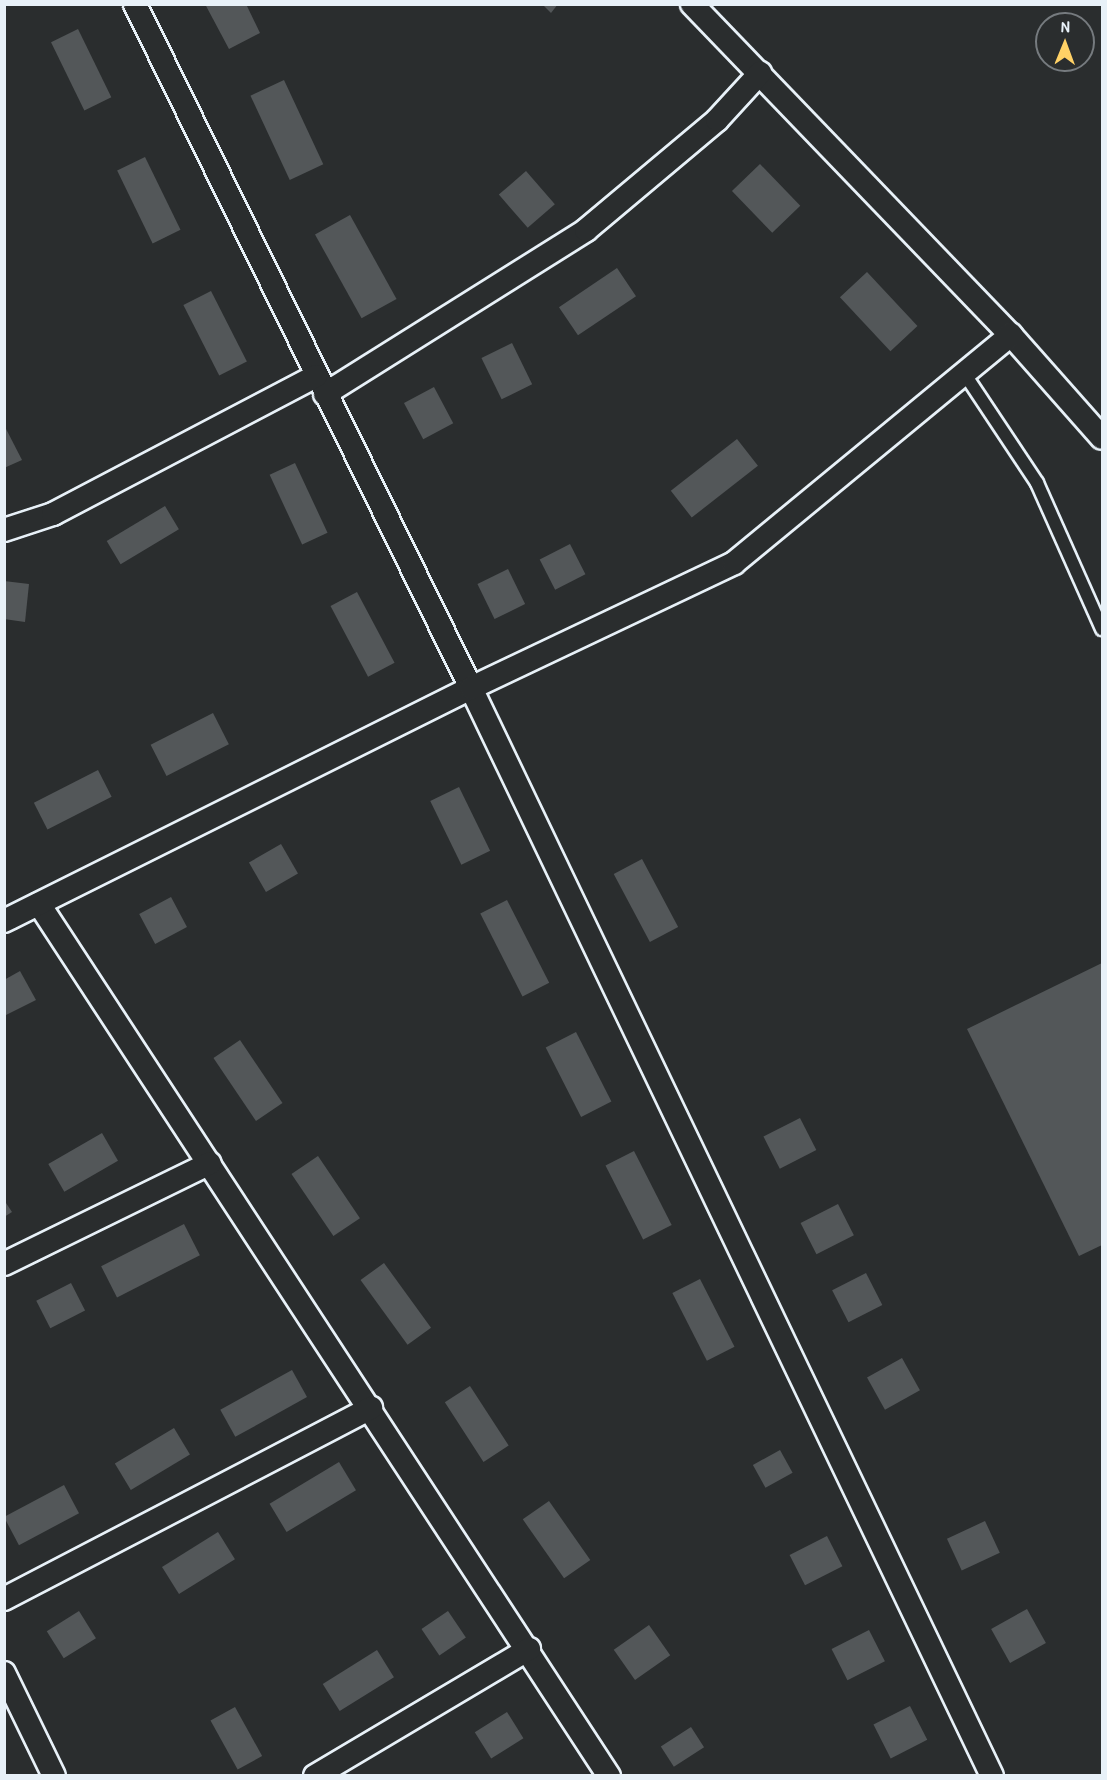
<!DOCTYPE html>
<html>
<head>
<meta charset="utf-8">
<style>
  body { margin:0 }
  #map { position:relative; width:1107px; height:1780px; overflow:hidden; background:#2a2d2e; font-family:"Patrick Hand",sans-serif }
  div>[style] { position:absolute }
  [style*='--x'] { left:calc(var(--x)*1px); top:calc(var(--y)*1px); width:calc(var(--w)*1px); rotate:calc(var(--a)*1deg) }
  .building>* { inset:0; background:#535759; transform-origin:0 0 }
  .roads { filter:drop-shadow(2px 0 #e8f1f8) drop-shadow(-2px 0 #e8f1f8) drop-shadow(0 2px #e8f1f8) drop-shadow(0 -2px #e8f1f8) }
  .lane>* { height:12px; margin:-6px; padding:0 6px; transform-origin:6px; border-radius:6px; background:#2a2d2e }
  .street>* { height:22px; margin:-11px; padding:0 11px; transform-origin:11px; border-radius:11px; background:#2a2d2e }
  span { translate:-50% -50%; white-space:nowrap; text-align:center; line-height:1.15; -webkit-text-stroke:4.5px #2a2d2e; paint-order:stroke }
  .frame { position:absolute; inset:0; border:6px solid #e8f1f8; pointer-events:none }
  .north { position:absolute; left:1035px; top:12px; width:60px; height:60px; box-sizing:border-box; background:#2a2d2e; border:2px solid #767b7f; border-radius:50%; rotate:1deg; font-size:16px; font-weight:700; line-height:24px; text-align:center; color:#e8f1f8 }
  .north::after { content:''; display:block; margin:auto; width:21px; height:27px; background:#ffd166; clip-path:polygon(50% 0,100% 100%,50% 72%,0 100%) }
</style>
</head>
<body>
<div id="map">
  <div class="building">
    <i style="clip-path:polygon(205px 4px,246px 4px,260px 33px,229px 49px)"></i>
    <i style="clip-path:polygon(542px 4px,558px 4px,551px 13px)"></i>
    <i style="left:78px;top:29px;width:76px;height:30px;rotate:64deg"></i>
    <i style="left:284px;top:80px;width:93px;height:37px;rotate:65deg"></i>
    <i style="left:145px;top:157px;width:81px;height:31px;rotate:64deg"></i>
    <i style="left:760px;top:164px;width:58px;height:39px;rotate:46deg"></i>
    <i style="left:526px;top:171px;width:44px;height:36px;rotate:49deg"></i>
    <i style="left:350px;top:215px;width:96px;height:40px;rotate:61deg"></i>
    <i style="left:617px;top:268px;width:34px;height:70px;rotate:56deg"></i>
    <i style="left:867px;top:272px;width:74px;height:37px;rotate:47deg"></i>
    <i style="left:211px;top:291px;width:79px;height:31px;rotate:63deg"></i>
    <i style="left:512px;top:343px;width:46px;height:34px;rotate:64deg"></i>
    <i style="left:434px;top:387px;width:41px;height:34px;rotate:62deg"></i>
    <i style="clip-path:polygon(4px 425px,22px 460px,4px 468px)"></i>
    <i style="left:737px;top:439px;width:34px;height:84px;rotate:52deg"></i>
    <i style="left:295px;top:463px;width:77px;height:28px;rotate:65deg"></i>
    <i style="left:165px;top:506px;width:27px;height:68px;rotate:59deg"></i>
    <i style="left:570px;top:544px;width:34px;height:34px;rotate:63deg"></i>
    <i style="left:508px;top:569px;width:39px;height:34px;rotate:64deg"></i>
    <i style="clip-path:polygon(4px 581px,29px 584px,25px 622px,4px 619px)"></i>
    <i style="left:357px;top:592px;width:80px;height:30px;rotate:62deg"></i>
    <i style="left:213px;top:713px;width:35px;height:70px;rotate:63deg"></i>
    <i style="left:98px;top:770px;width:30px;height:72px;rotate:63deg"></i>
    <i style="left:459px;top:787px;width:71px;height:32px;rotate:64deg"></i>
    <i style="left:281px;top:844px;width:34px;height:37px;rotate:60deg"></i>
    <i style="left:642px;top:859px;width:77px;height:32px;rotate:62deg"></i>
    <i style="left:171px;top:897px;width:34px;height:36px;rotate:62deg"></i>
    <i style="left:507px;top:900px;width:93px;height:30px;rotate:63deg"></i>
    <i style="clip-path:polygon(1102px 963px,1102px 1245px,1079px 1256px,967px 1029px)"></i>
    <i style="clip-path:polygon(20px 971px,36px 1000px,4px 1016px,4px 980px)"></i>
    <i style="left:576px;top:1032px;width:78px;height:34px;rotate:63deg"></i>
    <i style="left:240px;top:1040px;width:76px;height:32px;rotate:56deg"></i>
    <i style="left:800px;top:1118px;width:36px;height:41px;rotate:63deg"></i>
    <i style="left:102px;top:1133px;width:32px;height:62px;rotate:60deg"></i>
    <i style="left:634px;top:1151px;width:83px;height:32px;rotate:63deg"></i>
    <i style="left:318px;top:1156px;width:75px;height:32px;rotate:56deg"></i>
    <i style="clip-path:polygon(4px 1200px,12px 1212px,4px 1217px)"></i>
    <i style="left:838px;top:1204px;width:35px;height:42px;rotate:63deg"></i>
    <i style="left:184px;top:1224px;width:35px;height:93px;rotate:63deg"></i>
    <i style="left:384px;top:1263px;width:80px;height:29px;rotate:54deg"></i>
    <i style="left:866px;top:1273px;width:36px;height:38px;rotate:63deg"></i>
    <i style="left:700px;top:1279px;width:76px;height:31px;rotate:63deg"></i>
    <i style="left:71px;top:1283px;width:31px;height:39px;rotate:63deg"></i>
    <i style="left:902px;top:1358px;width:37px;height:40px;rotate:61deg"></i>
    <i style="left:292px;top:1370px;width:31px;height:82px;rotate:61deg"></i>
    <i style="left:470px;top:1386px;width:71px;height:30px;rotate:57deg"></i>
    <i style="left:174px;top:1428px;width:31px;height:69px;rotate:59deg"></i>
    <i style="left:780px;top:1450px;width:26px;height:31px;rotate:61deg"></i>
    <i style="left:339px;top:1462px;width:33px;height:81px;rotate:59deg"></i>
    <i style="left:64px;top:1485px;width:32px;height:68px;rotate:62deg"></i>
    <i style="left:549px;top:1501px;width:72px;height:32px;rotate:55deg"></i>
    <i style="left:985px;top:1521px;width:35px;height:42px;rotate:65deg"></i>
    <i style="left:218px;top:1532px;width:32px;height:66px;rotate:58deg"></i>
    <i style="left:827px;top:1536px;width:34px;height:42px;rotate:63deg"></i>
    <i style="left:1027px;top:1609px;width:39px;height:41px;rotate:61deg"></i>
    <i style="left:79px;top:1611px;width:32px;height:38px;rotate:58deg"></i>
    <i style="left:448px;top:1611px;width:32px;height:32px;rotate:56deg"></i>
    <i style="left:649px;top:1625px;width:37px;height:43px;rotate:55deg"></i>
    <i style="left:869px;top:1630px;width:35px;height:42px;rotate:63deg"></i>
    <i style="left:377px;top:1650px;width:32px;height:64px;rotate:58deg"></i>
    <i style="left:910px;top:1706px;width:38px;height:41px;rotate:63deg"></i>
    <i style="left:235px;top:1707px;width:56px;height:28px;rotate:61deg"></i>
    <i style="left:507px;top:1712px;width:31px;height:38px;rotate:58deg"></i>
    <i style="left:691px;top:1727px;width:24px;height:36px;rotate:57deg"></i>
  </div>
  <div class="roads">
    <div class="lane">
      <i style="--x:964;--y:373;--w:132;--a:56.4"></i>
      <i style="--x:1037;--y:483;--w:160;--a:66"></i>
    </div>
    <div class="street">
      <i style="--x:135;--y:4;--w:762;--a:63.84"></i>
      <i style="--x:471;--y:688;--w:1206;--a:64.41"></i>
      <i style="--x:692;--y:4;--w:460;--a:46.1"></i>
      <i style="--x:1011;--y:335;--w:137;--a:48.5"></i>
      <i style="--x:325;--y:394;--w:308;--a:-32.1"></i>
      <i style="--x:586;--y:230;--w:171;--a:-40"></i>
      <i style="--x:717;--y:120;--w:64;--a:-47.5"></i>
      <i style="--x:4;--y:530;--w:52;--a:-18.1"></i>
      <i style="--x:53;--y:514;--w:297;--a:-27.7"></i>
      <i style="--x:39;--y:904;--w:1042;--a:56.83"></i>
      <i style="--x:4;--y:921;--w:522;--a:-26.52"></i>
      <i style="--x:471;--y:688;--w:291;--a:-25.4"></i>
      <i style="--x:734;--y:563;--w:359;--a:-39.5"></i>
      <i style="--x:4;--y:1264;--w:229;--a:-26.1"></i>
      <i style="--x:4;--y:1599;--w:414;--a:-27.5"></i>
      <i style="--x:4;--y:1673;--w:114;--a:64.1"></i>
      <i style="--x:315;--y:1776;--w:249;--a:-30.7"></i>
    </div>
  </div>
  <div class="frame"></div>
  <div class="north">N</div>
</div>
</body>
</html>
